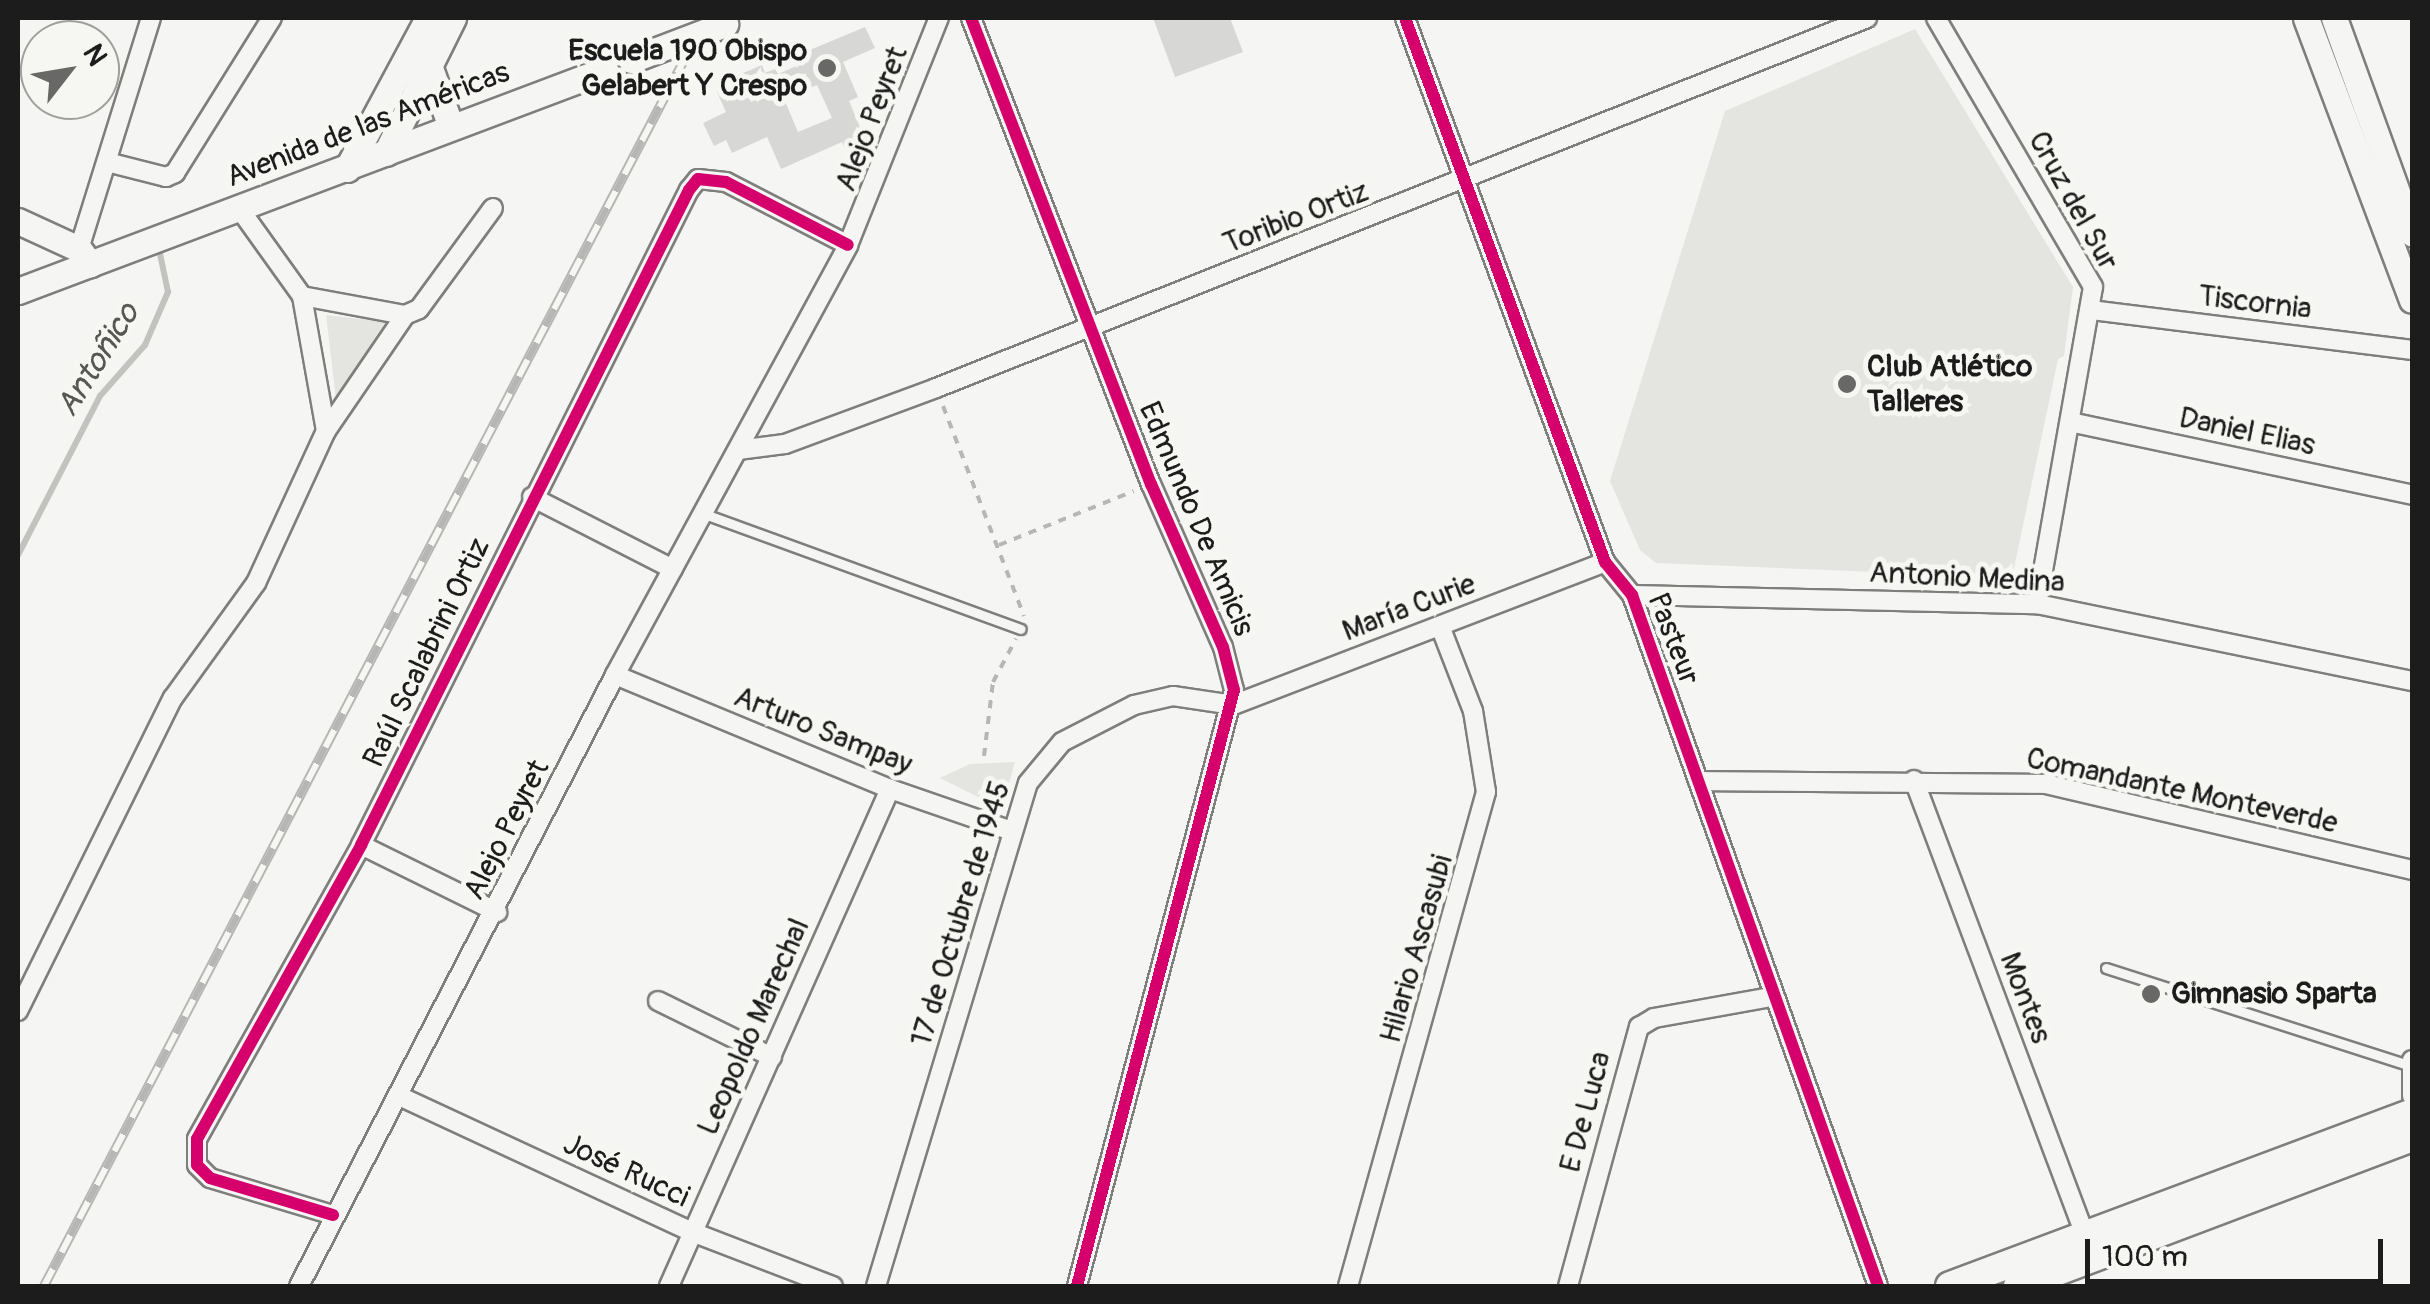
<!DOCTYPE html>
<html>
<head>
<meta charset="utf-8">
<style>
  body { margin:0 }
  #map { position:relative; width:2430px; height:1304px; overflow:hidden; background:#f5f5f3; font-family:Pangolin,sans-serif }
  div>[style] { position:absolute }
  [style*='--x'] { left:calc(var(--x)*1px); top:calc(var(--y)*1px); width:calc(var(--w)*1px); rotate:calc(var(--a)*1deg) }
  .green>* { inset:0; background:#e4e4e1 }
  .stream>* { height:6px; margin:-3px; padding:0 3px; transform-origin:3px; border-radius:3px; background:#c2c2bf }
  .building>* { inset:0; background:#d7d7d6 }
  .path>* { height:4px; margin-top:-2px; transform-origin:0; background:repeating-linear-gradient(90deg,#b6b6b5 0 8px,transparent 0 16px) }
  .roads { filter:drop-shadow(2px 0 #7e7e7d) drop-shadow(-2px 0 #7e7e7d) drop-shadow(0 2px #7e7e7d) drop-shadow(0 -2px #7e7e7d) }
  .lane>* { height:9px; margin:-4.5px; padding:0 4.5px; transform-origin:4.5px; border-radius:4.5px; background:#f5f5f3 }
  .street>* { height:18px; margin:-9px; padding:0 9px; transform-origin:9px; border-radius:9px; background:#f5f5f3 }
  .secondary>* { height:25px; margin:-12.5px; padding:0 12.5px; transform-origin:12.5px; border-radius:12.5px; background:#f5f5f3 }
  .primary>* { height:28px; margin:-14px; padding:0 14px; transform-origin:14px; border-radius:14px; background:#f5f5f3 }
  .rail>* { height:10px; margin-top:-5px; transform-origin:0; background:repeating-linear-gradient(90deg,#f6f6f2 0 19px,#b6b6b5 0 38px); box-sizing:border-box; border-block:2px solid #b6b6b5 }
  .bridges { filter:drop-shadow(2px 0 #7e7e7d) drop-shadow(-2px 0 #7e7e7d) drop-shadow(0 2px #7e7e7d) drop-shadow(0 -2px #7e7e7d) }
  .secondary-bridge>* { height:25px; margin:-12.5px; padding:0 12.5px; transform-origin:12.5px; border-radius:12.5px; background:#f5f5f3 }
  .cycleway>* { height:12px; margin:-6px; padding:0 6px; transform-origin:6px; border-radius:6px; background:#d6006c }
  .dots>* { width:28px; height:28px; translate:-50% -50%; box-sizing:border-box; border:5px solid #f6f6f2; border-radius:50% }
  span { translate:-50% -50%; white-space:nowrap; text-align:center; line-height:1.15; -webkit-text-stroke:10px #f6f6f2; paint-order:stroke }
  .poi-label { font-size:30px; color:#1c1c1c; font-weight:700 }
  .right { translate:-100% -50%; text-align:right }
  .left { translate:0 -50%; text-align:left }
  .street-label { font-size:30px; color:#1c1c1c }
  .water-label { font-size:32px; color:#565654; font-style:italic }
  .frame { position:absolute; inset:0; border:20px solid #1c1c1c; pointer-events:none }
  .north { position:absolute; left:20px; top:20px; width:100px; height:100px; box-sizing:border-box; background:#f6f6f2; border:2px solid #9f9f9c; border-radius:50%; rotate:59deg; font-size:28px; font-weight:700; line-height:40px; text-align:center; color:#1c1c1c }
  .north::after { content:''; display:block; margin:auto; width:35px; height:45px; background:#686867; clip-path:polygon(50% 0,100% 100%,50% 72%,0 100%) }
  .scale { position:absolute; left:2085px; top:1239px; width:298px; height:45px; box-sizing:border-box; border:5px solid #1c1c1c; border-top:0; padding-left:12px; font-size:30px; line-height:35px; white-space:nowrap; color:#1c1c1c; -webkit-text-stroke:8px #f6f6f2; paint-order:stroke }
</style>
</head>
<body>
<div id="map">
  <div class="green">
    <i style="clip-path:polygon(1915px 29px,2073px 287px,2064px 356px,2058px 359px,2014px 568px,2000px 577px,1656px 563px,1640px 550px,1610px 481px,1725px 111px)"></i>
    <i style="clip-path:polygon(326px 315px,385px 322px,336px 399px)"></i>
    <i style="clip-path:polygon(1015px 762px,1002px 809px,940px 778px,970px 764px)"></i>
  </div>
  <div class="stream">
    <i style="--x:18;--y:555;--w:179;--a:-62.7"></i>
    <i style="--x:100;--y:396;--w:68;--a:-48.6"></i>
    <i style="--x:145;--y:345;--w:58;--a:-66.5"></i>
    <i style="--x:168;--y:292;--w:49;--a:-101.8"></i>
  </div>
  <div class="building">
    <i style="clip-path:polygon(1153px 18px,1230px 18px,1243px 52px,1175px 77px)"></i>
    <i style="clip-path:polygon(evenodd,865px 27px,875px 48px,843px 62px,858px 97px,849px 101px,867px 144px,847px 153px,842px 142px,781px 169px,767px 137px,732px 153px,726px 140px,714px 146px,703px 123px,726px 112px,717px 92px,722px 82px,762px 65px,765px 73px,775px 69px,778px 74px,808px 61px,805px 52px,865px 27px,817px 85px,832px 118px,798px 132px,784px 99px,817px 85px)"></i>
  </div>
  <div class="path">
    <i style="--x:943;--y:406;--w:225;--a:68.9"></i>
    <i style="--x:999;--y:545;--w:145;--a:-21.8"></i>
    <i style="--x:984;--y:756;--w:75;--a:-83.1"></i>
    <i style="--x:993;--y:682;--w:49;--a:-61.9"></i>
  </div>
  <div class="roads">
    <div class="lane">
      <i style="--x:702;--y:513;--w:339;--a:20"></i>
      <i style="--x:2106;--y:968;--w:321;--a:17.8"></i>
    </div>
    <div class="street">
      <i style="--x:971;--y:18;--w:500;--a:68.9"></i>
      <i style="--x:1151;--y:484;--w:178;--a:66.2"></i>
      <i style="--x:1223;--y:647;--w:44;--a:75.7"></i>
      <i style="--x:1234;--y:690;--w:616;--a:104.76"></i>
      <i style="--x:1405;--y:18;--w:580;--a:69.81"></i>
      <i style="--x:1605;--y:562;--w:43;--a:50.7"></i>
      <i style="--x:1632;--y:595;--w:733;--a:70.4"></i>
      <i style="--x:1936;--y:18;--w:311;--a:59.7"></i>
      <i style="--x:2093;--y:287;--w:322;--a:100"></i>
      <i style="--x:107;--y:162;--w:61;--a:14.3"></i>
      <i style="--x:166;--y:177;--w:10;--a:-24"></i>
      <i style="--x:175;--y:173;--w:183;--a:-58"></i>
      <i style="--x:79;--y:249;--w:242;--a:-72.7"></i>
      <i style="--x:302;--y:296;--w:105;--a:10.5"></i>
      <i style="--x:2091;--y:310;--w:323;--a:7.1"></i>
      <i style="--x:2070;--y:422;--w:350;--a:12"></i>
      <i style="--x:326;--y:431;--w:140;--a:-55.7"></i>
      <i style="--x:405;--y:315;--w:15;--a:-23"></i>
      <i style="--x:419;--y:309;--w:125;--a:-53.8"></i>
      <i style="--x:738;--y:450;--w:47;--a:-7.3"></i>
      <i style="--x:785;--y:444;--w:161;--a:-20.3"></i>
      <i style="--x:936;--y:388;--w:1002;--a:-21.67"></i>
      <i style="--x:532;--y:497;--w:158;--a:27.1"></i>
      <i style="--x:1632;--y:595;--w:405;--a:1.3"></i>
      <i style="--x:2037;--y:604;--w:383;--a:11.6"></i>
      <i style="--x:615;--y:675;--w:298;--a:22.5"></i>
      <i style="--x:890;--y:789;--w:129;--a:19"></i>
      <i style="--x:1233;--y:705;--w:399;--a:-21"></i>
      <i style="--x:1914;--y:780;--w:486;--a:69.4"></i>
      <i style="--x:1698;--y:781;--w:348;--a:0.5"></i>
      <i style="--x:2046;--y:784;--w:376;--a:13.2"></i>
      <i style="--x:361;--y:845;--w:152;--a:26.2"></i>
      <i style="--x:658;--y:1001;--w:127;--a:26.2"></i>
      <i style="--x:18;--y:1011;--w:349;--a:-63.7"></i>
      <i style="--x:173;--y:698;--w:142;--a:-54.2"></i>
      <i style="--x:256;--y:583;--w:167;--a:-65.3"></i>
      <i style="--x:326;--y:431;--w:137;--a:-100.1"></i>
      <i style="--x:302;--y:296;--w:108;--a:-125.6"></i>
      <i style="--x:2412;--y:1060;--w:36;--a:90"></i>
      <i style="--x:399;--y:1096;--w:323;--a:24.9"></i>
      <i style="--x:692;--y:1232;--w:151;--a:21"></i>
      <i style="--x:333;--y:1215;--w:128;--a:-163.3"></i>
      <i style="--x:210;--y:1178;--w:18;--a:-135"></i>
      <i style="--x:197;--y:1165;--w:26;--a:-90"></i>
      <i style="--x:197;--y:1139;--w:337;--a:-60.8"></i>
      <i style="--x:361;--y:845;--w:733;--a:-63.4"></i>
      <i style="--x:689;--y:190;--w:14;--a:-51"></i>
      <i style="--x:698;--y:179;--w:28;--a:6"></i>
      <i style="--x:726;--y:182;--w:137;--a:27.3"></i>
      <i style="--x:299;--y:1286;--w:688;--a:-62.65"></i>
      <i style="--x:615;--y:675;--w:489;--a:-61.5"></i>
      <i style="--x:848;--y:245;--w:245;--a:-68.2"></i>
      <i style="--x:669;--y:1286;--w:544;--a:-66.03"></i>
      <i style="--x:876;--y:1286;--w:525;--a:-73.19"></i>
      <i style="--x:1028;--y:783;--w:53;--a:-50.3"></i>
      <i style="--x:1062;--y:742;--w:81;--a:-27.2"></i>
      <i style="--x:1134;--y:705;--w:40;--a:-13"></i>
      <i style="--x:1173;--y:696;--w:61;--a:8.5"></i>
      <i style="--x:1348;--y:1286;--w:513;--a:-74.39"></i>
      <i style="--x:1486;--y:792;--w:82;--a:-99.1"></i>
      <i style="--x:1473;--y:711;--w:91;--a:-111.2"></i>
      <i style="--x:1568;--y:1286;--w:269;--a:-74.7"></i>
      <i style="--x:1639;--y:1027;--w:17;--a:-31"></i>
      <i style="--x:1654;--y:1018;--w:119;--a:-10.2"></i>
    </div>
    <div class="secondary">
      <i style="--x:2306;--y:18;--w:301;--a:69.4"></i>
      <i style="--x:2334;--y:18;--w:229;--a:70.1"></i>
      <i style="--x:429;--y:65;--w:66;--a:70.5"></i>
      <i style="--x:386;--y:153;--w:151;--a:-63.6"></i>
      <i style="--x:347;--y:169;--w:171;--a:-61.8"></i>
      <i style="--x:18;--y:221;--w:67;--a:24.7"></i>
      <i style="--x:79;--y:249;--w:19;--a:54"></i>
      <i style="--x:18;--y:291;--w:655;--a:-20.65"></i>
    </div>
    <div class="primary">
      <i style="--x:1950;--y:1286;--w:493;--a:-20.5"></i>
      <i style="--x:2018;--y:1286;--w:421;--a:-20.7"></i>
    </div>
  </div>
  <div class="rail">
    <i style="--x:44;--y:1286;--w:1430;--a:-62.43"></i>
  </div>
  <div class="bridges">
    <div class="secondary-bridge">
      <i style="--x:631;--y:60;--w:101;--a:-21"></i>
    </div>
  </div>
  <div class="cycleway">
    <i style="--x:971;--y:18;--w:500;--a:68.9"></i>
    <i style="--x:1151;--y:484;--w:178;--a:66.2"></i>
    <i style="--x:1223;--y:647;--w:44;--a:75.7"></i>
    <i style="--x:1234;--y:690;--w:616;--a:104.76"></i>
    <i style="--x:1405;--y:18;--w:580;--a:69.81"></i>
    <i style="--x:1605;--y:562;--w:43;--a:50.7"></i>
    <i style="--x:1632;--y:595;--w:733;--a:70.4"></i>
    <i style="--x:333;--y:1215;--w:128;--a:-163.3"></i>
    <i style="--x:210;--y:1178;--w:18;--a:-135"></i>
    <i style="--x:197;--y:1165;--w:26;--a:-90"></i>
    <i style="--x:197;--y:1139;--w:337;--a:-60.8"></i>
    <i style="--x:361;--y:845;--w:733;--a:-63.4"></i>
    <i style="--x:689;--y:190;--w:14;--a:-51"></i>
    <i style="--x:698;--y:179;--w:28;--a:6"></i>
    <i style="--x:726;--y:182;--w:137;--a:27.3"></i>
  </div>
  <div class="dots">
    <i style="left:827px;top:68px;background:#686867"></i>
    <i style="left:1847px;top:384px;background:#686867"></i>
    <i style="left:2151px;top:994px;background:#686867"></i>
  </div>
  <div class="poi-label">
    <span class="right" style="left:807px;top:68px">Escuela 190 Obispo<br>Gelabert Y Crespo</span>
    <span class="left" style="left:1867px;top:384px">Club Atlético<br>Talleres</span>
    <span class="left" style="left:2171px;top:994px">Gimnasio Sparta</span>
  </div>
  <div class="street-label">
    <span style="left:872px;top:119px;rotate:-69deg">Alejo Peyret</span>
    <span style="left:368px;top:125px;rotate:-21deg">Avenida de las Américas</span>
    <span style="left:2073px;top:201px;rotate:61deg">Cruz del Sur</span>
    <span style="left:1296px;top:218px;rotate:-21deg">Toribio Ortiz</span>
    <span style="left:2255px;top:303px;rotate:7deg">Tiscornia</span>
    <span style="left:2247px;top:432px;rotate:12deg">Daniel Elias</span>
    <span style="left:1196px;top:519px;rotate:67deg">Edmundo De Amicis</span>
    <span style="left:1967px;top:578px;rotate:3deg">Antonio Medina</span>
    <span style="left:1409px;top:608px;rotate:-21deg">María Curie</span>
    <span style="left:1673px;top:639px;rotate:69deg">Pasteur</span>
    <span style="left:427px;top:653px;rotate:-64deg">Raúl Scalabrini Ortiz</span>
    <span style="left:823px;top:731px;rotate:22deg">Arturo Sampay</span>
    <span style="left:2182px;top:791px;rotate:12deg">Comandante Monteverde</span>
    <span style="left:507px;top:830px;rotate:-63deg">Alejo Peyret</span>
    <span style="left:961px;top:914px;rotate:-73deg">17 de Octubre de 1945</span>
    <span style="left:1417px;top:949px;rotate:-74deg">Hilario Ascasubi</span>
    <span style="left:2025px;top:998px;rotate:69deg">Montes</span>
    <span style="left:754px;top:1027px;rotate:-66deg">Leopoldo Marechal</span>
    <span style="left:1586px;top:1112px;rotate:-75deg">E De Luca</span>
    <span style="left:626px;top:1171px;rotate:25deg">José Rucci</span>
  </div>
  <div class="water-label">
    <span style="left:98px;top:360px;rotate:-58deg">Antoñico</span>
  </div>
  <div class="frame"></div>
  <div class="north">N</div>
  <div class="scale">100 m</div>
</div>
</body>
</html>
